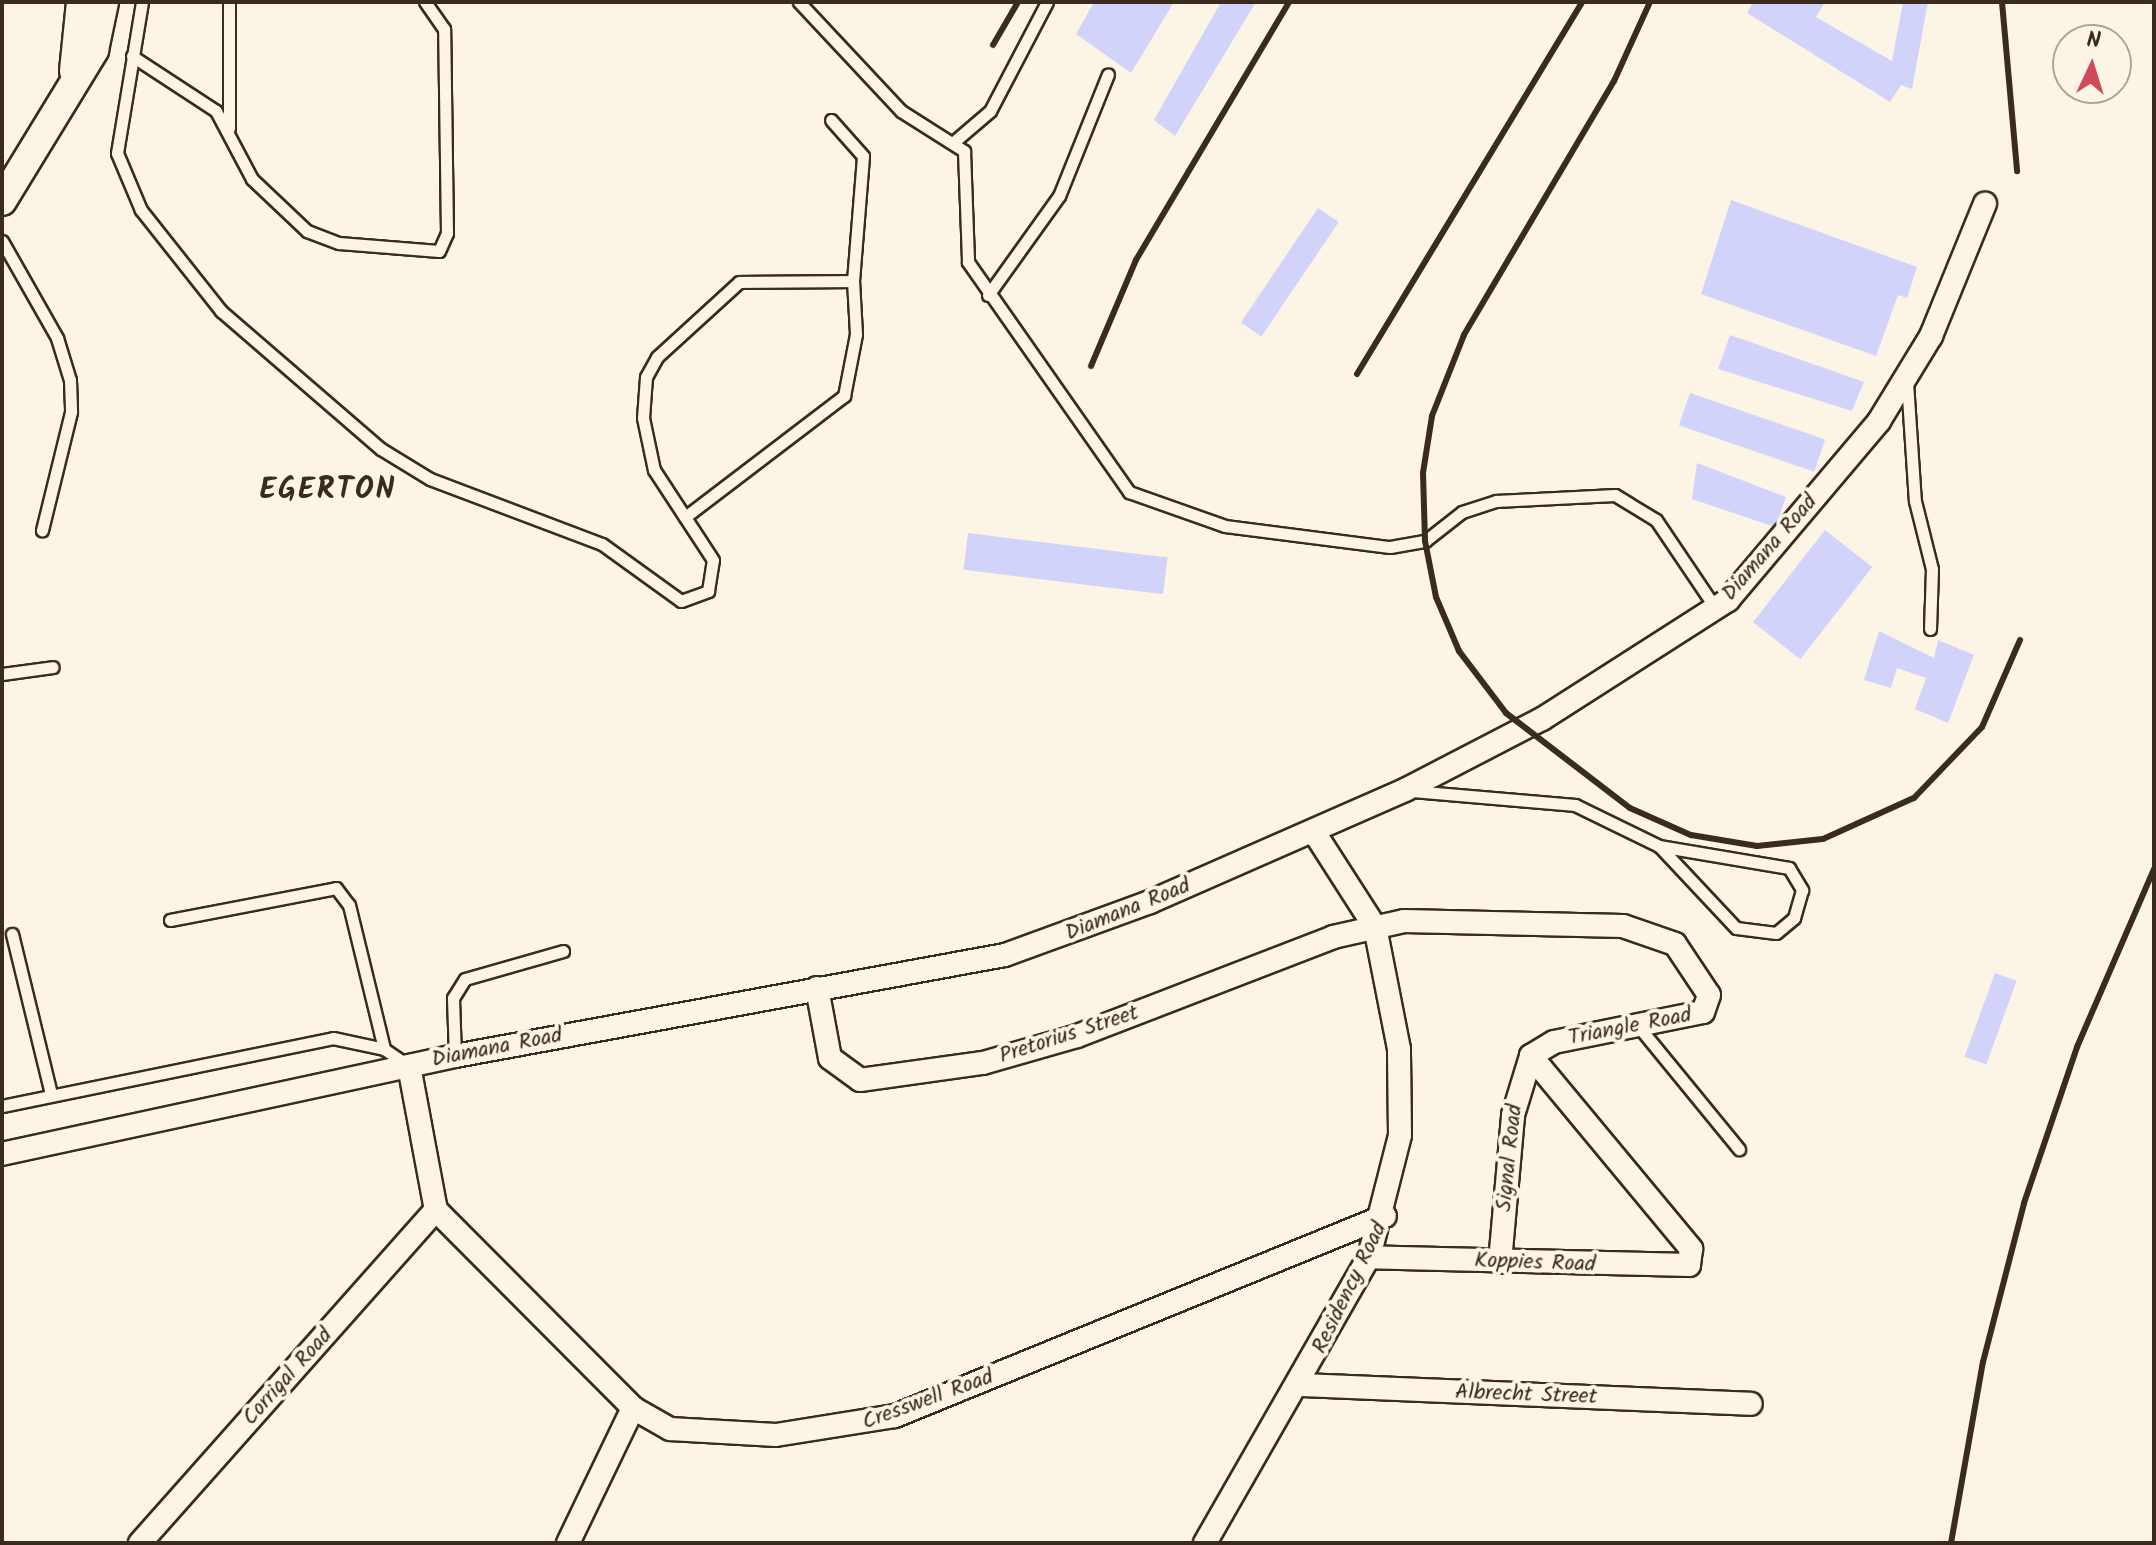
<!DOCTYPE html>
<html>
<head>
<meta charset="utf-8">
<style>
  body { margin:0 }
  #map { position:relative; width:2156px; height:1545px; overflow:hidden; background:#fcf5e5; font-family:Kalam,sans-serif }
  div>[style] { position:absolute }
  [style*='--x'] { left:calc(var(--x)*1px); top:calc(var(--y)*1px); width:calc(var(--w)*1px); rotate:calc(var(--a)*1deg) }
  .building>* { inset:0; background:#d2d3fb; transform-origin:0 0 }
  .roads { filter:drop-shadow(2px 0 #3b2a1e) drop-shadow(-2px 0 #3b2a1e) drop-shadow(0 2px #3b2a1e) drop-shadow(0 -2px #3b2a1e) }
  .service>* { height:11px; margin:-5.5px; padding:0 5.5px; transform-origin:5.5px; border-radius:5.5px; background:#fcf5e5 }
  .minor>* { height:22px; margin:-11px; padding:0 11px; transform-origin:11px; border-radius:11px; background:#fcf5e5 }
  .tertiary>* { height:28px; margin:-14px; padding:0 14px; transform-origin:14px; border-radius:14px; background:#fcf5e5 }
  .rail>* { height:6px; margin:-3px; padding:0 3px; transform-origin:3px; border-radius:3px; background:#3b2a1e }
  span { translate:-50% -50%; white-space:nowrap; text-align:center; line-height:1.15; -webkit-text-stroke:8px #fcf5e5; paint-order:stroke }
  .street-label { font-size:22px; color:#3b2a1e }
  .district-label { font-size:30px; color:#3b2a1e; font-weight:700; letter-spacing:2px }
  .frame { position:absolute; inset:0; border:4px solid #3b2a1e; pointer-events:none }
  .north { position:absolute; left:2052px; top:24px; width:80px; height:80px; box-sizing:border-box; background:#fcf5e5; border:2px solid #afa495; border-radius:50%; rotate:4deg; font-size:22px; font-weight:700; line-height:32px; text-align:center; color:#3b2a1e }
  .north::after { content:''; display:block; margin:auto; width:28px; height:36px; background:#d1495b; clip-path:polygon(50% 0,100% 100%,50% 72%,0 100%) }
</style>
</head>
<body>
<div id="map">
  <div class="building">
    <i style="clip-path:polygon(1094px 2px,1174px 2px,1131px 73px,1076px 34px)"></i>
    <i style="clip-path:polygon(1221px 2px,1256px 2px,1175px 136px,1154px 120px)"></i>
    <i style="clip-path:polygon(1753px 2px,1825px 2px,1816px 17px,1892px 61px,1903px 2px,1928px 2px,1912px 89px,1901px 85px,1890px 102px,1747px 13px)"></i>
    <i style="clip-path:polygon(1731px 200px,1917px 267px,1907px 298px,1898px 295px,1876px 356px,1701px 294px)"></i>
    <i style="left:1318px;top:208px;width:25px;height:138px;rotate:34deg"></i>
    <i style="clip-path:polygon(1730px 335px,1864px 382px,1852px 411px,1718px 369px)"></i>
    <i style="left:1690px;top:393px;width:143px;height:34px;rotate:19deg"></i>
    <i style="clip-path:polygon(1697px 463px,1786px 497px,1778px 520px,1772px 526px,1692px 499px)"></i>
    <i style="left:1825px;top:530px;width:60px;height:117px;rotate:38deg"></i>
    <i style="left:968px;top:533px;width:201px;height:37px;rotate:7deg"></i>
    <i style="clip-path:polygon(1879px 631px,1934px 658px,1938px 640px,1974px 655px,1948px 723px,1915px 709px,1926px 678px,1897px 668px,1891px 688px,1864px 680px)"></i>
    <i style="left:1995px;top:973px;width:23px;height:89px;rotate:20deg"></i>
  </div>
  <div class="roads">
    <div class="service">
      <i style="--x:142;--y:2;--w:153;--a:99.4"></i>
      <i style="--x:117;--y:153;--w:62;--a:67.2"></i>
      <i style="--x:141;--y:210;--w:129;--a:51.6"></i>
      <i style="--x:221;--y:311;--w:211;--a:40.8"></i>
      <i style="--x:381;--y:449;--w:57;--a:31.5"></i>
      <i style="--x:430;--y:479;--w:184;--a:20.7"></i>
      <i style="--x:602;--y:544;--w:97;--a:35.8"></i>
      <i style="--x:681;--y:601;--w:29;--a:-20"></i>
      <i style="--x:708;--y:591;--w:31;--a:-81"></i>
      <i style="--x:713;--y:560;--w:108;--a:-123.2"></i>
      <i style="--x:654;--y:470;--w:53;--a:-101.9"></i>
      <i style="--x:643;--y:418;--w:41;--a:-85.8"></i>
      <i style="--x:646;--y:377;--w:23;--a:-61"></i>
      <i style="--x:657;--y:357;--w:111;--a:-42.4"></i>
      <i style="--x:739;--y:282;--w:114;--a:-0.5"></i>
      <i style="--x:853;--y:281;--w:125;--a:-85.4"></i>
      <i style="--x:863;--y:156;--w:48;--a:-131.6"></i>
      <i style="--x:229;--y:2;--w:126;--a:90"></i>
      <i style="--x:799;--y:2;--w:149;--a:46.9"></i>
      <i style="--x:901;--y:111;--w:75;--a:32.4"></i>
      <i style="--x:964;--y:151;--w:111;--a:87.9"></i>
      <i style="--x:968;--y:262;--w:281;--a:55"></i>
      <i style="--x:1129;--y:492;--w:102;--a:19.5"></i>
      <i style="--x:1225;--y:526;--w:166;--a:7.3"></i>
      <i style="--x:1390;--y:547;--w:36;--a:-10"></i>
      <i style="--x:1425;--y:541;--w:47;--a:-38.1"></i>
      <i style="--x:1462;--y:512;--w:36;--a:-18"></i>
      <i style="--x:1496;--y:501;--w:119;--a:-2.9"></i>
      <i style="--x:1615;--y:495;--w:48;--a:31.4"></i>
      <i style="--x:1656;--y:520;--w:107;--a:56"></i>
      <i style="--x:132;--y:56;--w:100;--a:33.2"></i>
      <i style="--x:216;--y:111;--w:77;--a:62.1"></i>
      <i style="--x:252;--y:179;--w:76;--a:43.4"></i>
      <i style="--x:307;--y:231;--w:34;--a:21"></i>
      <i style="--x:339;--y:243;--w:100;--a:4.6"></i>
      <i style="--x:439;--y:251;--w:20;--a:-66"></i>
      <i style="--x:447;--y:233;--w:204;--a:-90.8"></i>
      <i style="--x:444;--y:29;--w:33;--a:-125"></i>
      <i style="--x:956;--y:140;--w:45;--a:-40.5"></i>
      <i style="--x:990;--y:111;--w:123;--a:-62.4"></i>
      <i style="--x:2;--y:241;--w:112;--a:60.4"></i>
      <i style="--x:57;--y:338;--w:44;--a:72.8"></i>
      <i style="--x:70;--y:380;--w:32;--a:88"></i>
      <i style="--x:71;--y:412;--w:122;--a:103.8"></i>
      <i style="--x:988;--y:295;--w:122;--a:-54.4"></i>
      <i style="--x:1059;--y:196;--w:131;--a:-68.1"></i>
      <i style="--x:1907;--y:382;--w:119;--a:86.2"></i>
      <i style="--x:1915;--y:501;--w:70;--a:76"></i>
      <i style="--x:1932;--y:569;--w:60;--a:91.9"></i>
      <i style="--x:685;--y:517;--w:200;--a:-37.3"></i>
      <i style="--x:844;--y:396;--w:63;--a:-79"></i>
      <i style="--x:856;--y:334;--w:53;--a:-93.2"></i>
      <i style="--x:2;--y:674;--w:51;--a:-7.8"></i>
      <i style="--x:1412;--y:791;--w:164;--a:4.9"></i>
      <i style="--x:1575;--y:805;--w:93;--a:26"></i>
      <i style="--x:1659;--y:846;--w:132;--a:9.6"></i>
      <i style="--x:1789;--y:868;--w:26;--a:59"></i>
      <i style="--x:1802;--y:890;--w:29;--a:106"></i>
      <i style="--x:1794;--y:918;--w:23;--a:140"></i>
      <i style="--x:1776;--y:933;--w:40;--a:-172.9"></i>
      <i style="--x:1736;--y:928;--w:112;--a:-133.2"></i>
      <i style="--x:170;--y:920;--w:169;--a:-10.9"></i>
      <i style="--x:336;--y:888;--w:21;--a:53"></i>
      <i style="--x:349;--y:905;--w:148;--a:76.3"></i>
      <i style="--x:12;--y:934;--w:165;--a:76.3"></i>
      <i style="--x:1639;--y:1027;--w:158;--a:50.7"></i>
      <i style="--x:455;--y:1056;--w:58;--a:-92"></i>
      <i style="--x:453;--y:998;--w:22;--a:-58"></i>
      <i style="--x:465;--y:979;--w:102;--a:-15.9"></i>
      <i style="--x:2;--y:1106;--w:338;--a:-11.6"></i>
      <i style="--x:333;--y:1038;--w:52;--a:12.2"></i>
      <i style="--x:384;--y:1049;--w:29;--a:34"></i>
    </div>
    <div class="minor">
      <i style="--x:817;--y:988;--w:71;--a:79.5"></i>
      <i style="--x:830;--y:1058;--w:37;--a:36"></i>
      <i style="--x:860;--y:1080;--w:124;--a:-7.9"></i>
      <i style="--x:983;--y:1063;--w:98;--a:-16"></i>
      <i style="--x:1077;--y:1036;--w:274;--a:-21.1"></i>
      <i style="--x:1333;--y:937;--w:73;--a:-12.7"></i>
      <i style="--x:1404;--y:921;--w:219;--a:1.3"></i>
      <i style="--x:1623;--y:926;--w:55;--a:19.1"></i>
      <i style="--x:1675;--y:944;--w:61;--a:56.3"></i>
      <i style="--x:1709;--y:995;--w:18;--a:109"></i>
      <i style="--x:1703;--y:1012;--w:152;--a:168.6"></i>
      <i style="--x:1554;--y:1042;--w:27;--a:149"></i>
      <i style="--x:1531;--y:1056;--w:251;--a:50.3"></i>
      <i style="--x:1691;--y:1249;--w:16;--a:97"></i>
      <i style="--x:1689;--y:1265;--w:320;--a:-178.6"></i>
      <i style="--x:409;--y:1066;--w:147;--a:79.4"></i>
      <i style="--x:436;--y:1210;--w:279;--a:45.1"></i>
      <i style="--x:633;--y:1408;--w:43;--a:29.6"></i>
      <i style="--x:670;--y:1429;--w:106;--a:3.2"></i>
      <i style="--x:776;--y:1435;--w:121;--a:-9.1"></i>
      <i style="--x:895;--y:1416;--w:529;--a:-22.2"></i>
      <i style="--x:2;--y:1154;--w:463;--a:-12.2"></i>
      <i style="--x:455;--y:1056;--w:559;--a:-10.41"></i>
      <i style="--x:1005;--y:955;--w:154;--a:-20.1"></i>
      <i style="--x:1150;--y:902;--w:279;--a:-23.7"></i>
      <i style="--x:1405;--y:790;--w:154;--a:-27.4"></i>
      <i style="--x:1542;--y:719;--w:221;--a:-32.6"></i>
      <i style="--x:1728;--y:600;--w:234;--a:-49.8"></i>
      <i style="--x:1879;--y:421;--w:100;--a:-58.5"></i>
      <i style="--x:1931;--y:336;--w:143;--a:-67.8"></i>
      <i style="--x:1500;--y:1262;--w:148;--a:-84.9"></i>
      <i style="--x:1513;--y:1115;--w:62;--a:-73"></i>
      <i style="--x:1301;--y:1385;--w:450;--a:2.4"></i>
      <i style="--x:140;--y:1543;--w:446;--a:-48.4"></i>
      <i style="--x:568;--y:1543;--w:150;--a:-64.3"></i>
      <i style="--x:1205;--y:1543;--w:330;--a:-60.2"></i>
      <i style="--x:1369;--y:1257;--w:126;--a:-75.7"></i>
      <i style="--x:1400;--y:1135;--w:86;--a:-90.7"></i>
      <i style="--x:1399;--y:1049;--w:124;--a:-101.1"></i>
      <i style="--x:1375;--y:927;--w:113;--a:-122.7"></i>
    </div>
    <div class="tertiary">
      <i style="--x:74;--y:71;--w:69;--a:-84.2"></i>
      <i style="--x:2;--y:201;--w:177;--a:-58.6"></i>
      <i style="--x:94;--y:50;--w:49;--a:-78.2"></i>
    </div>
  </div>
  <div class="rail">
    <i style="--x:1650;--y:2;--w:87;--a:114.5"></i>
    <i style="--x:1614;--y:81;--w:295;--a:120.6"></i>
    <i style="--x:1464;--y:335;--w:87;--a:111.6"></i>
    <i style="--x:1432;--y:416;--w:58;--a:99"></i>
    <i style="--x:1423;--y:473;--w:68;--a:88.3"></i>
    <i style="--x:1425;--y:541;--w:57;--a:78.9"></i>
    <i style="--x:1436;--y:597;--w:59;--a:66.9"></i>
    <i style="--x:1459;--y:651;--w:78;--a:52.8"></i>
    <i style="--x:1506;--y:713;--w:156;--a:37.5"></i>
    <i style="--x:1630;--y:808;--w:67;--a:23.9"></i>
    <i style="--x:1691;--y:835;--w:67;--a:9.5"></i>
    <i style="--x:1757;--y:846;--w:66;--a:-6.1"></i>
    <i style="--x:1823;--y:839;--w:100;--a:-24.3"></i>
    <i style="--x:1914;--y:798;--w:98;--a:-46.2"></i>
    <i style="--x:1982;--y:727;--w:95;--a:-66.4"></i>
    <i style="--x:2002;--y:2;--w:170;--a:84.9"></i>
    <i style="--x:993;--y:45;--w:50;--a:-59.8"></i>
    <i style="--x:1091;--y:366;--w:115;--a:-67"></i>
    <i style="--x:1136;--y:260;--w:300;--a:-59.3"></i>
    <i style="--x:1357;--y:374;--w:435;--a:-58.8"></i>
    <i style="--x:1951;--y:1543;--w:184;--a:-80"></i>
    <i style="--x:1983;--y:1362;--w:164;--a:-75.5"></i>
    <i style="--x:2024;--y:1203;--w:165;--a:-71.2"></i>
    <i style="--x:2077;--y:1047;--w:194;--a:-66.6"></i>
  </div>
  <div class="street-label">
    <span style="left:1770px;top:548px;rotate:-49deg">Diamana Road</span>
    <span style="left:1128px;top:910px;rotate:-22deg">Diamana Road</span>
    <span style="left:1630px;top:1027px;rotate:-11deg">Triangle Road</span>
    <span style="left:1069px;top:1035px;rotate:-18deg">Pretorius Street</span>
    <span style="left:497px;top:1048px;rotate:-11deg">Diamana Road</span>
    <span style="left:1510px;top:1158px;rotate:-84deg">Signal Road</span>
    <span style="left:1535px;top:1263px;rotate:2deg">Koppies Road</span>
    <span style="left:1350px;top:1288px;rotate:-64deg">Residency Road</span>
    <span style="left:288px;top:1377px;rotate:-48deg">Corrigal Road</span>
    <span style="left:1526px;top:1395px;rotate:2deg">Albrecht Street</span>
    <span style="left:928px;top:1400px;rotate:-20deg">Cresswell Road</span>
  </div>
  <div class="district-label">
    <span style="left:328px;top:490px">EGERTON</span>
  </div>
  <div class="frame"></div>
  <div class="north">N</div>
</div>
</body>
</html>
